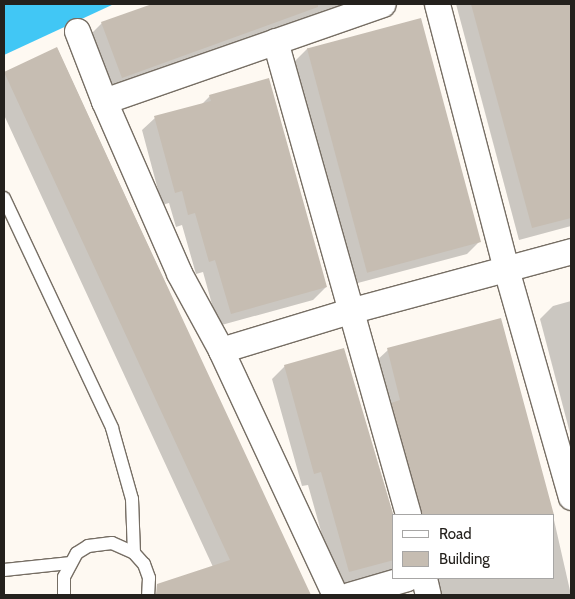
<!DOCTYPE html>
<html>
<head>
<meta charset="utf-8">
<style>
  body { margin:0 }
  #map { position:relative; width:575px; height:599px; overflow:hidden; background:#fef9f2; font-family:Cabin,sans-serif }
  div>[style] { position:absolute }
  [style*='--x'] { left:calc(var(--x)*1px); top:calc(var(--y)*1px); width:calc(var(--w)*1px); rotate:calc(var(--a)*1deg) }
  .water>* { inset:0; background:#41c7f5 }
  .shadow>* { inset:0; background:#0003 }
  .building>* { inset:0; background:#c6bdb2; transform-origin:0 0 }
  .roads { filter:drop-shadow(1px 0 #766e64) drop-shadow(-1px 0 #766e64) drop-shadow(0 1px #766e64) drop-shadow(0 -1px #766e64) }
  .service>* { height:12px; margin:-6px; padding:0 6px; transform-origin:6px; border-radius:6px; background:#fff }
  .minor>* { height:25px; margin:-12.5px; padding:0 12.5px; transform-origin:12.5px; border-radius:12.5px; background:#fff }
  span { translate:-50% -50%; white-space:nowrap; text-align:center; line-height:1.15; -webkit-text-stroke:4.5px #fff; paint-order:stroke }
  .frame { position:absolute; inset:0; border:5px solid #24211d; pointer-events:none }
  .legend { position:absolute; left:392px; top:514px; width:162px; height:65px; box-sizing:border-box; background:#fff; border:1px solid #a7a6a5; margin:0; padding:6px 9px; list-style:none; font-size:15px; color:#24211d }
  .legend li { display:flex; align-items:center; gap:10px; height:25px }
  .legend b { width:25px; border:1px solid #a7a6a5 }
</style>
</head>
<body>
<div id="map">
  <div class="water">
    <i style="clip-path:polygon(4px 4px,114px 4px,4px 55px)"></i>
  </div>
  <div class="shadow">
    <i style="clip-path:polygon(155px 4px,347px 4px,109px 90px,89px 36px,102px 23px)"></i>
    <i style="clip-path:polygon(456px 4px,571px 4px,571px 226px,519px 240px)"></i>
    <i style="clip-path:polygon(57px 48px,309px 595px,154px 595px,168px 581px,213px 567px,4px 115px,4px 73px)"></i>
    <i style="clip-path:polygon(308px 48px,479px 242px,467px 254px,354px 284px,295px 61px)"></i>
    <i style="clip-path:polygon(210px 96px,326px 287px,313px 300px,218px 326px,203px 272px,196px 274px,182px 225px,176px 227px,169px 203px,162px 205px,142px 130px,155px 118px,201px 105px)"></i>
    <i style="clip-path:polygon(571px 301px,571px 437px,540px 319px,553px 306px)"></i>
    <i style="clip-path:polygon(500px 320px,552px 515px,407px 515px,375px 362px,388px 350px)"></i>
    <i style="clip-path:polygon(285px 366px,394px 521px,394px 569px,336px 585px,308px 485px,302px 486px,272px 379px)"></i>
    <i style="clip-path:polygon(554px 520px,571px 595px,437px 595px,433px 578px,554px 578px)"></i>
  </div>
  <div class="building">
    <i style="clip-path:polygon(152px 4px,318px 4px,318px 7px,122px 78px,101px 22px)"></i>
    <i style="clip-path:polygon(471px 4px,571px 4px,571px 218px,532px 228px)"></i>
    <i style="left:421px;top:18px;width:232px;height:118px;rotate:75deg"></i>
    <i style="clip-path:polygon(57px 47px,129px 204px,311px 595px,156px 595px,157px 584px,230px 560px,4px 72px)"></i>
    <i style="clip-path:polygon(269px 78px,327px 287px,231px 314px,215px 260px,209px 262px,195px 213px,188px 215px,182px 191px,175px 193px,154px 116px,211px 101px,209px 95px)"></i>
    <i style="clip-path:polygon(501px 318px,554px 515px,422px 515px,391px 403px,400px 400px,387px 348px)"></i>
    <i style="clip-path:polygon(344px 348px,394px 517px,394px 560px,349px 572px,321px 472px,314px 474px,284px 365px)"></i>
  </div>
  <div class="roads">
    <div class="service">
      <i style="--x:4;--y:198;--w:254;--a:64.8"></i>
      <i style="--x:112;--y:428;--w:74;--a:74.3"></i>
      <i style="--x:132;--y:499;--w:54;--a:87.9"></i>
      <i style="--x:4;--y:570;--w:65;--a:-6.1"></i>
      <i style="--x:64;--y:595;--w:18;--a:-90"></i>
      <i style="--x:64;--y:577;--w:27;--a:-62"></i>
      <i style="--x:77;--y:553;--w:13;--a:-32"></i>
      <i style="--x:88;--y:546;--w:24;--a:-7"></i>
      <i style="--x:112;--y:543;--w:24;--a:24"></i>
      <i style="--x:134;--y:553;--w:15;--a:48"></i>
      <i style="--x:144;--y:564;--w:15;--a:70"></i>
      <i style="--x:149;--y:578;--w:17;--a:93"></i>
    </div>
    <div class="minor">
      <i style="--x:437;--y:4;--w:274;--a:75.4"></i>
      <i style="--x:506;--y:269;--w:237;--a:74.1"></i>
      <i style="--x:77;--y:31;--w:75;--a:68.9"></i>
      <i style="--x:104;--y:101;--w:188;--a:66.4"></i>
      <i style="--x:179;--y:273;--w:88;--a:61.4"></i>
      <i style="--x:275;--y:41;--w:492;--a:74.3"></i>
      <i style="--x:104;--y:101;--w:295;--a:-19.2"></i>
      <i style="--x:424;--y:578;--w:17;--a:77"></i>
      <i style="--x:335;--y:595;--w:270;--a:-115"></i>
      <i style="--x:221;--y:350;--w:138;--a:-16.9"></i>
      <i style="--x:353;--y:310;--w:226;--a:-15.1"></i>
      <i style="--x:349;--y:595;--w:60;--a:-16.3"></i>
    </div>
  </div>
  <div class="frame"></div>
  <ul class="legend">
  <li><b style="height:6px;background:#fff"></b>Road</li>
  <li><b style="height:14px;background:#c6bdb2"></b>Building</li>
  </ul>
</div>
</body>
</html>
